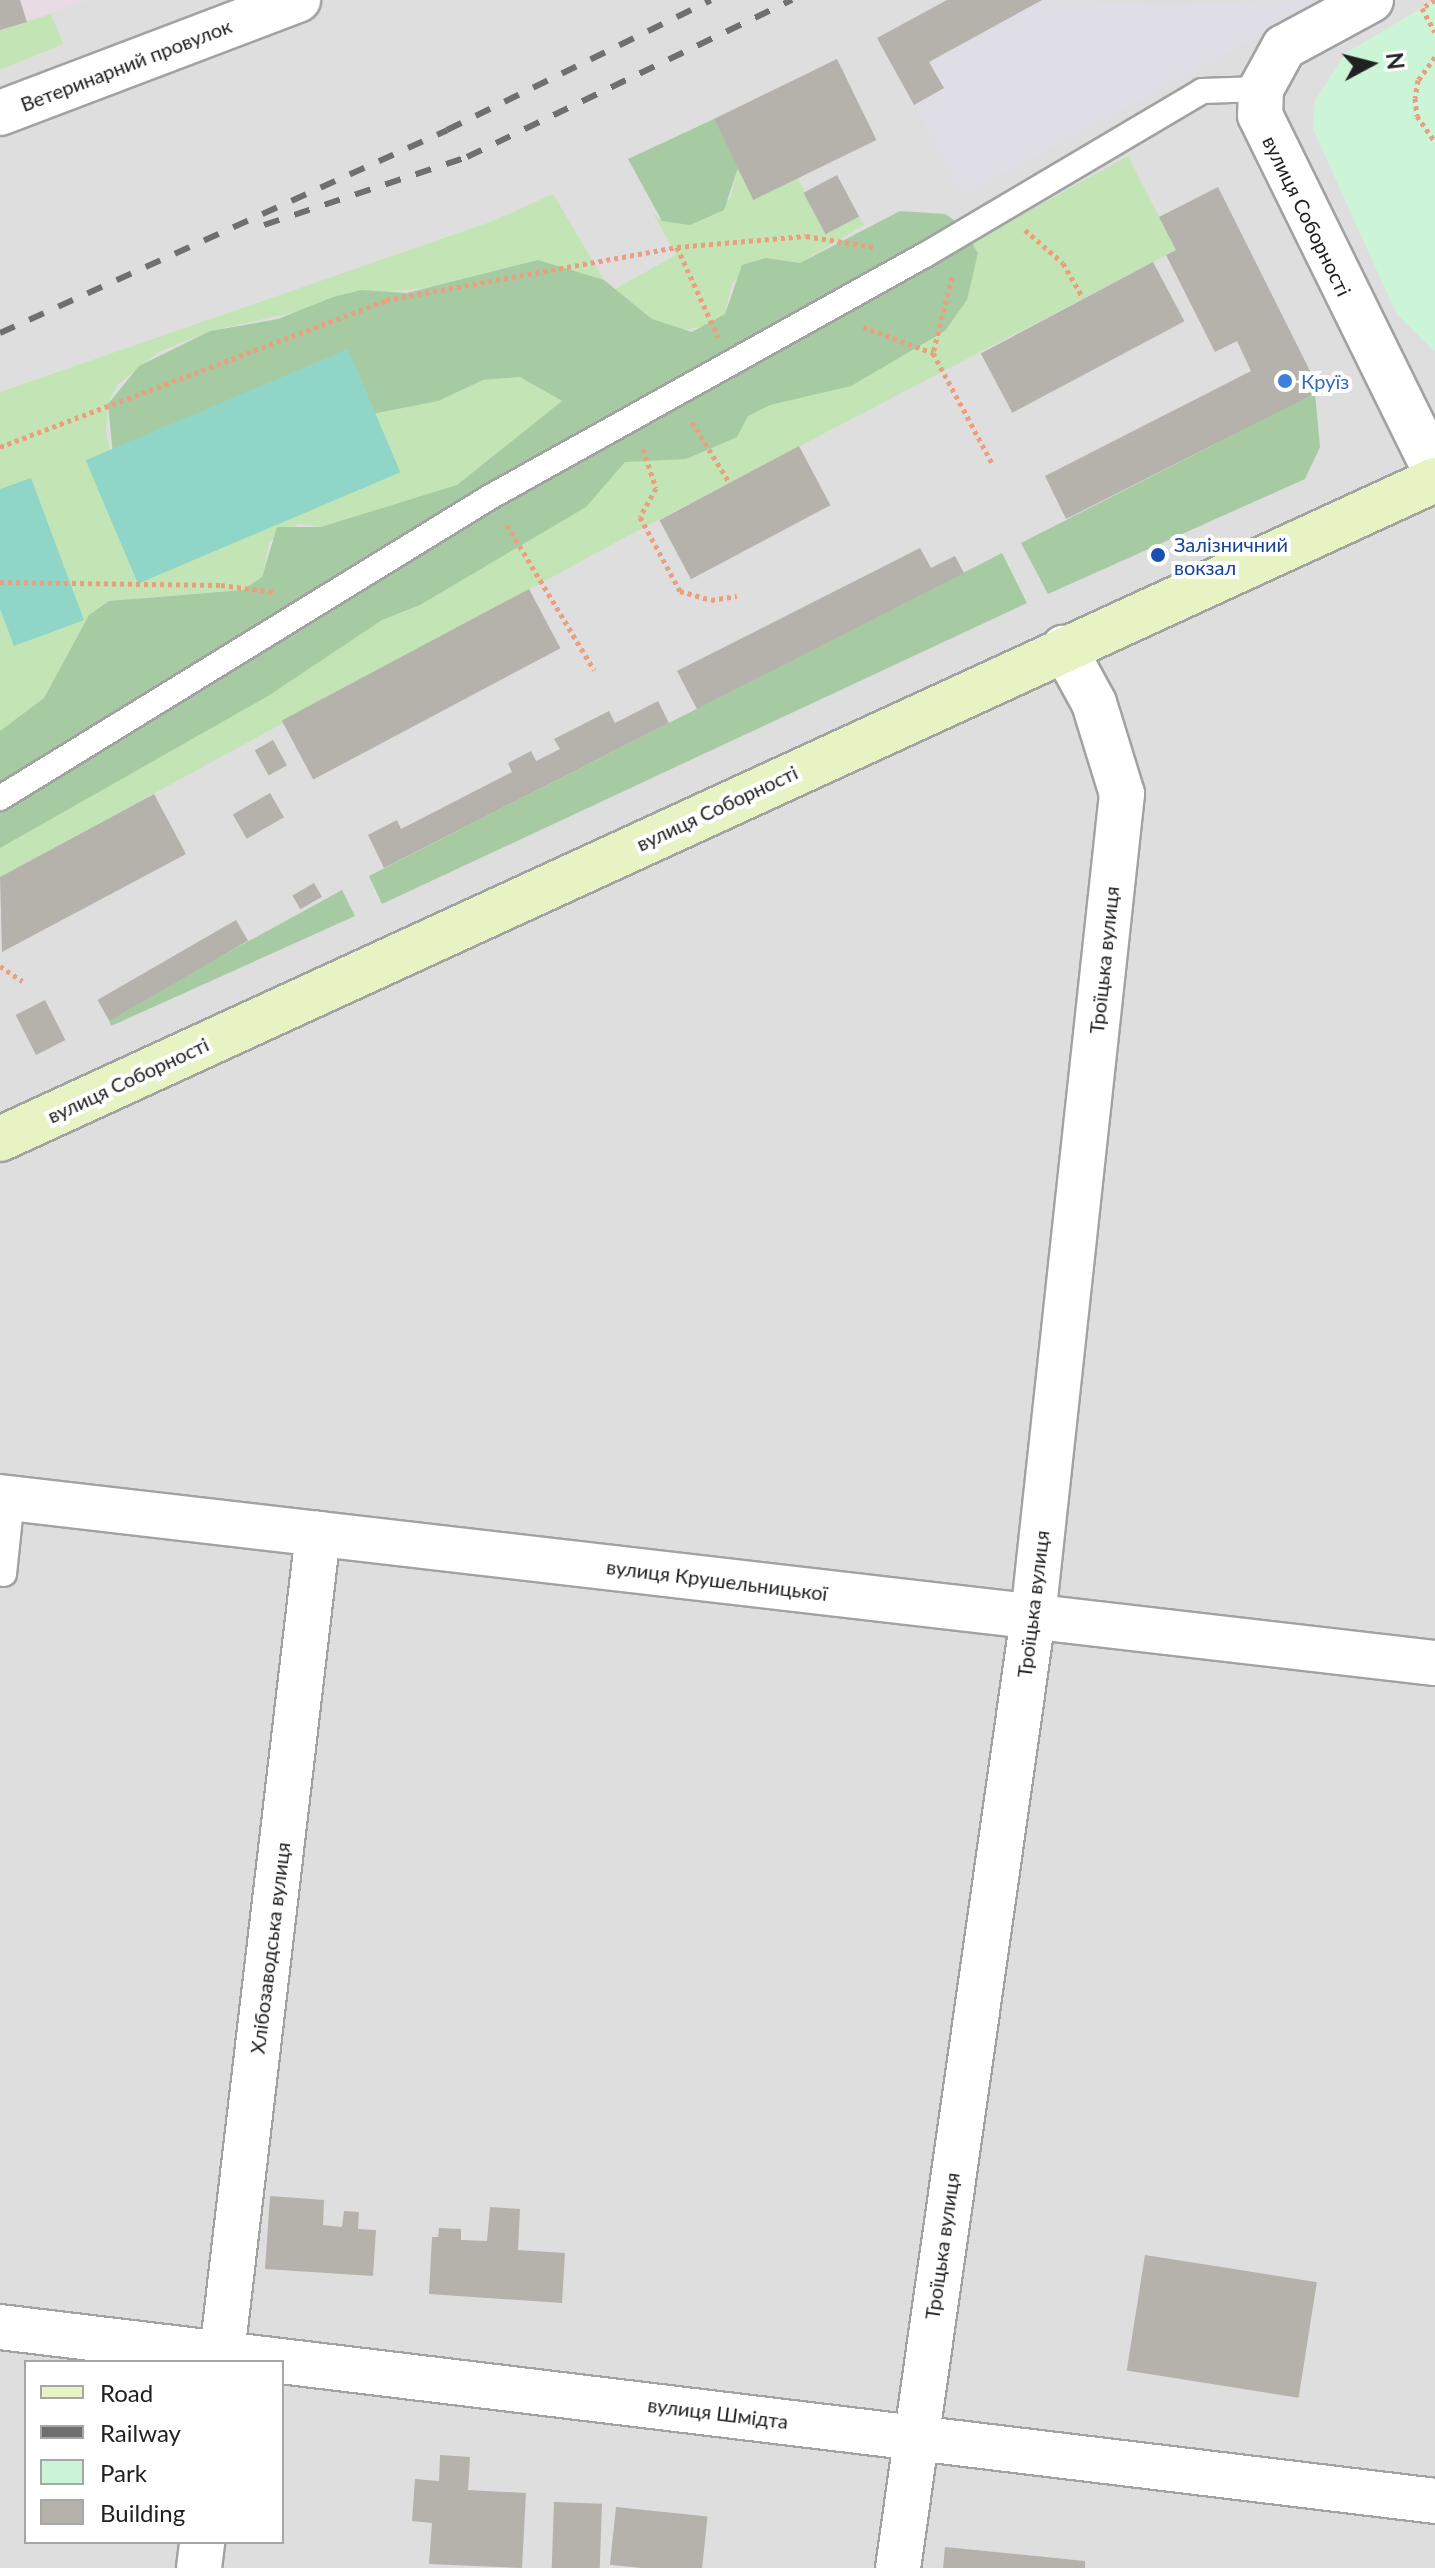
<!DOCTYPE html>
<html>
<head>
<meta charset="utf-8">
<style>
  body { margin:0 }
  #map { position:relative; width:1435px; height:2568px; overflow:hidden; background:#f0efe9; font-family:Lato,sans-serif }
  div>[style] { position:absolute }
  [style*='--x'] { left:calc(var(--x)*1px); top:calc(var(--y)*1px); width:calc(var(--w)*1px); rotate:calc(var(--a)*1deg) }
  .residential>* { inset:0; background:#dfdede }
  .industrial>* { inset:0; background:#e8dbe4 }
  .grass>* { inset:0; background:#c3e4b5 }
  .forest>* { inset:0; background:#a6cba2 }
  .park>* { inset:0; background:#ccf4d7 }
  .pitch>* { inset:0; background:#90d6c8; transform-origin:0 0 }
  .plaza>* { inset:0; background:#dfdde6 }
  .building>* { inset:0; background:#b5b2ac; transform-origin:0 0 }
  .path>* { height:5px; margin-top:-2.5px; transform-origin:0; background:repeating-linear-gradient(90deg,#eb9f7f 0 4px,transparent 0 8px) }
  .roads { filter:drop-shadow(2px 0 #a2a2a2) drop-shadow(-2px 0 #a2a2a2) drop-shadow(0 2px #a2a2a2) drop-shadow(0 -2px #a2a2a2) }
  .service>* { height:24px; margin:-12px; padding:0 12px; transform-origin:12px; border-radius:12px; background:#fff }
  .minor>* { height:44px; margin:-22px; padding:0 22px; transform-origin:22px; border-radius:22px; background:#fff }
  .tertiary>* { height:44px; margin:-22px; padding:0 22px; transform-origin:22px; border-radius:22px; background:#fff }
  .secondary>* { height:44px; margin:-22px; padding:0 22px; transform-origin:22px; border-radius:22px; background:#e8f3c4 }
  .rail>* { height:6px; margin-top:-3px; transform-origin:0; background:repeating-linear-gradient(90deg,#6f6f6f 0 16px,transparent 0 32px) }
  .dots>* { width:22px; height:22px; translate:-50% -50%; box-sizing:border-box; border:4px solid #fff; border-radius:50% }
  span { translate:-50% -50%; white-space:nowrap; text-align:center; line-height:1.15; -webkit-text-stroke:8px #fff; paint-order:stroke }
  .street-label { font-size:20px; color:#212121 }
  .shop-label { font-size:20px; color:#366cbe }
  .left { translate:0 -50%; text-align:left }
  .transit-label { font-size:20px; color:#164399 }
  .legend { position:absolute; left:24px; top:2360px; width:260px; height:184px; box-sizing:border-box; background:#fff; border:2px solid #a6a6a6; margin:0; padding:10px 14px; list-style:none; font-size:24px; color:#212121 }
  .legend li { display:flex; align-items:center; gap:16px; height:40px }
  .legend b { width:40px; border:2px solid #a6a6a6 }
  .north { position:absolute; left:1331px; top:24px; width:80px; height:80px; -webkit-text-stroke:6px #fff; paint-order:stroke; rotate:83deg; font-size:22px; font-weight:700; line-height:32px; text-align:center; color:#212121 }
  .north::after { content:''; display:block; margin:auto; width:28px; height:36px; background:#212121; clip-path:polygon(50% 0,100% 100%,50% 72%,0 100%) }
</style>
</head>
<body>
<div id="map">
  <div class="residential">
    <i style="clip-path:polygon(evenodd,0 0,1435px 0,1435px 2568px,0 2568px,0 0,26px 2362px,282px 2362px,282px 2542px,26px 2542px,26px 2362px)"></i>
  </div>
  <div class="industrial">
    <i style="clip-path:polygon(0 0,88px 0,0 30px)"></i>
  </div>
  <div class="grass">
    <i style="clip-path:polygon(51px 14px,63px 44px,0 70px,0 30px)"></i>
    <i style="clip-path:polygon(1128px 156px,1176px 250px,635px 532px,0 877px,0 815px,491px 508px)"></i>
    <i style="clip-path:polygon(738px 168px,753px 199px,798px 178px,825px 233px,859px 216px,864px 225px,800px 263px,766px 258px,732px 283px,725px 314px,707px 326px,677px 331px,652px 319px,615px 289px,676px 255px,653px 213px,662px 221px,730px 199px)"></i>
    <i style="clip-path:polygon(553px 194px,604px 280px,538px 261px,436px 287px,384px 292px,210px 331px,159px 352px,117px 385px,108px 404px,106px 433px,114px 465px,437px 401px,483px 380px,520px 377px,562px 401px,457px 485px,383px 512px,321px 527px,299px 524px,269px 542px,262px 578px,243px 590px,138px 598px,89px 615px,44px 698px,0 731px,0 392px,493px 221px)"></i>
  </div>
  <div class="forest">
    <i style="clip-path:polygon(714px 119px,738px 168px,724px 210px,690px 225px,662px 221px,628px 159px)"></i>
    <i style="clip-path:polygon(900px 211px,945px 214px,960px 224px,978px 253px,967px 300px,945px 331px,851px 386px,770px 405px,748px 416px,737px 437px,686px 459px,625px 462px,586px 507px,420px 605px,382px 620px,268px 696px,0 848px,0 731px,44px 698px,89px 615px,109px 601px,243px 590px,262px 577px,277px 527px,321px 527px,457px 485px,562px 401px,520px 377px,483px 380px,438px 401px,114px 465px,108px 404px,139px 366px,210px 331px,278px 319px,333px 297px,361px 290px,407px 293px,538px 260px,604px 280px,652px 319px,692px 332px,725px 314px,742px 265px,766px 258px,800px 263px)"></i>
    <i style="clip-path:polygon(1315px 393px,1320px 447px,1305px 479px,1048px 594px,1021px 543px)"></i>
    <i style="clip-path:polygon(1002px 553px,1027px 603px,382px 904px,369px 876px)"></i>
    <i style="clip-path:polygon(342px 890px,355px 916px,111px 1026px,108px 1018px)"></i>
  </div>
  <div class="park">
    <i style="clip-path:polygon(1435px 0,1435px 352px,1396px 313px,1313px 129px,1315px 100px,1346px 53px)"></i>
  </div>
  <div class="pitch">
    <i style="left:348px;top:349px;width:134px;height:285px;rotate:67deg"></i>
    <i style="clip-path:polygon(31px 478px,84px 620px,14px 646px,0 609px,0 489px)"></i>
  </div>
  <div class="plaza">
    <i style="clip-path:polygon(1042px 0,1165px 5px,1326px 0,962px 196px,914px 105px,944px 88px,929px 62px)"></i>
  </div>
  <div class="building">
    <i style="clip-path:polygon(0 0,20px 0,27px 22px,0 30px)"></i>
    <i style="clip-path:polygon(947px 0,1042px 0,929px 62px,944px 88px,914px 105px,877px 38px)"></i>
    <i style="left:837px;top:59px;width:90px;height:137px;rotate:64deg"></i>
    <i style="left:837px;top:175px;width:47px;height:38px;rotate:62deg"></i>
    <i style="clip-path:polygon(1218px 187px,1320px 391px,1066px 519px,1045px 476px,1251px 371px,1237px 341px,1215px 352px,1166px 255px,1176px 250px,1159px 217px)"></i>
    <i style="left:1153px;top:262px;width:67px;height:195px;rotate:62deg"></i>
    <i style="left:799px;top:446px;width:67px;height:158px;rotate:62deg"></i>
    <i style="clip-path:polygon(920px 548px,931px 568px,955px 556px,964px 573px,697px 709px,677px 671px)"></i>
    <i style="left:529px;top:589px;width:67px;height:280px;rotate:62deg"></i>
    <i style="clip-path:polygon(658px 701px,669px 723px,384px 868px,368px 835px,397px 820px,401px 829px,512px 772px,508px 763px,531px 751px,536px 761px,560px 749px,554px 739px,609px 711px,615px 723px)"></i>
    <i style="left:273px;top:740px;width:29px;height:21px;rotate:61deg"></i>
    <i style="left:270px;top:793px;width:28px;height:43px;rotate:60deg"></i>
    <i style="clip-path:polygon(154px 794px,186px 854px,2px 952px,0 877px)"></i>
    <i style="left:314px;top:883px;width:16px;height:25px;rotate:60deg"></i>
    <i style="left:236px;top:920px;width:24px;height:160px;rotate:60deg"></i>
    <i style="left:45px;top:1000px;width:45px;height:33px;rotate:63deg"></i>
    <i style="clip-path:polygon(270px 2196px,324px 2200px,323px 2225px,342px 2227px,344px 2211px,359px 2212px,358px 2229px,376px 2230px,373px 2276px,265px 2269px)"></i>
    <i style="clip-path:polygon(490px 2207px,520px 2209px,518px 2250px,565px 2253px,562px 2303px,429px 2294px,432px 2237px,438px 2237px,439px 2228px,461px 2229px,461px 2240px,487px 2241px)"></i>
    <i style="left:1145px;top:2255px;width:174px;height:117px;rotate:9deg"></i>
    <i style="clip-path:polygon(440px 2455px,470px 2457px,468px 2490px,526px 2493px,522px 2568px,429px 2564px,432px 2523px,412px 2521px,415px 2479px,439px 2481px)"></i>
    <i style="left:554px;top:2502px;width:48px;height:66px;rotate:2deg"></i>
    <i style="left:616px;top:2507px;width:92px;height:58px;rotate:6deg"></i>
    <i style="clip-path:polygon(945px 2547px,1085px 2561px,1085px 2568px,943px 2568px)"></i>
  </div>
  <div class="path">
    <i style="--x:1435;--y:0;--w:15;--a:148"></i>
    <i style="--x:1422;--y:8;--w:27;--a:62"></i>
    <i style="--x:1435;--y:57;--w:29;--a:126"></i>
    <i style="--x:1418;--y:80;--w:18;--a:99"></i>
    <i style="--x:1415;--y:98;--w:18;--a:84"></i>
    <i style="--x:1417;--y:116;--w:32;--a:55"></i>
    <i style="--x:1025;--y:230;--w:50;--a:41"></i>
    <i style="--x:1063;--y:263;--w:40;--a:60.3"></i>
    <i style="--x:677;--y:247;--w:99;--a:65.5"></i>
    <i style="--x:952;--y:277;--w:78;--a:104"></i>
    <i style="--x:933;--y:353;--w:125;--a:61.8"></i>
    <i style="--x:863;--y:327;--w:75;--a:20.4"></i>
    <i style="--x:692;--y:422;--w:70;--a:58.3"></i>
    <i style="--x:0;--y:447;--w:413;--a:-20.8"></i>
    <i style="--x:386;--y:300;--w:296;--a:-10.3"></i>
    <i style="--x:677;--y:247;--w:129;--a:-4.9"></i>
    <i style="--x:806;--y:236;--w:69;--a:9.2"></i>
    <i style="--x:643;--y:449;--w:41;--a:71.6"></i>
    <i style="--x:656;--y:488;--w:33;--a:119"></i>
    <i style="--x:640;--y:517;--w:84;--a:61.6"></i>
    <i style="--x:680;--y:591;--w:32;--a:16"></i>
    <i style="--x:711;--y:600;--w:26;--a:-9"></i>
    <i style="--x:507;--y:525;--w:169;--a:59"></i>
    <i style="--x:0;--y:582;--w:221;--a:0.8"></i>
    <i style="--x:221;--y:585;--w:53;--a:7.5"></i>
    <i style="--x:0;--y:966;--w:27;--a:34"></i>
  </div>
  <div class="roads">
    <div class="service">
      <i style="--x:0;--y:798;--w:575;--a:-31.56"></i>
      <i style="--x:490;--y:497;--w:498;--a:-29.1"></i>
      <i style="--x:925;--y:255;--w:322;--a:-30.6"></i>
      <i style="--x:1202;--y:91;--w:59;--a:-1.9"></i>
      <i style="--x:4;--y:1574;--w:76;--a:-84"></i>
    </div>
    <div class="minor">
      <i style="--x:1371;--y:0;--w:99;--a:151.6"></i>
      <i style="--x:1284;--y:47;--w:48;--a:118.7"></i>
      <i style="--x:1261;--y:89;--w:26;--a:92"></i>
      <i style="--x:1260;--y:115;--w:397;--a:63.8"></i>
      <i style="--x:0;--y:1497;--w:1445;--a:6.6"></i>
      <i style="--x:0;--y:2327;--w:1446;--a:6.91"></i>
      <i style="--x:221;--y:2362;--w:834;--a:-83.32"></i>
      <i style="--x:199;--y:2568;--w:26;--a:-83"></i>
      <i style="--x:898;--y:2568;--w:961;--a:-81.92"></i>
      <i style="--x:1033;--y:1617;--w:828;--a:-83.83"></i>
      <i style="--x:1122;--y:794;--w:95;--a:-107.1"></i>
      <i style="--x:1094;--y:703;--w:63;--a:-118.6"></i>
    </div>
    <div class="tertiary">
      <i style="--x:0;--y:113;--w:319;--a:-20.8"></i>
    </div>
    <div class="secondary">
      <i style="--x:0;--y:1139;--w:1579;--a:-24.67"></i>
    </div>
  </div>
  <div class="rail">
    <i style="--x:264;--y:225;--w:214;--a:-18.5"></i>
    <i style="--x:467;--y:157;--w:361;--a:-25.8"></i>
    <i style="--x:0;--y:333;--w:491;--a:-24.4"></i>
    <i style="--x:447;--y:130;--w:294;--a:-26.2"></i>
  </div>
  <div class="dots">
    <i style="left:1285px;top:381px;background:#3f7fe0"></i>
    <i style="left:1158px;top:555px;background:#1a4fb4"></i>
  </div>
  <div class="street-label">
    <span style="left:126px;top:65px;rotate:-21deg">Ветеринарний провулок</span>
    <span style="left:1307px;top:216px;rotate:64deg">вулиця Соборності</span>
    <span style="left:717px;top:808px;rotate:-25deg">вулиця Соборності</span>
    <span style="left:1104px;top:960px;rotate:-84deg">Троїцька вулиця</span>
    <span style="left:128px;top:1080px;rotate:-25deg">вулиця Соборності</span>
    <span style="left:717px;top:1580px;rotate:7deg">вулиця Крушельницької</span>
    <span style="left:1033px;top:1604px;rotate:-83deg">Троїцька вулиця</span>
    <span style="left:270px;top:1948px;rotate:-83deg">Хлібозаводська вулиця</span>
    <span style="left:942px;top:2246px;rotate:-82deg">Троїцька вулиця</span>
    <span style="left:718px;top:2413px;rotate:7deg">вулиця Шмідта</span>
  </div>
  <div class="shop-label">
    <span class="left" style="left:1301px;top:381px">Круїз</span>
  </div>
  <div class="transit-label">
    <span class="left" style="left:1174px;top:556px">Залізничний<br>вокзал</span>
  </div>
  <ul class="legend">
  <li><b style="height:10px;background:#e8f3c4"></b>Road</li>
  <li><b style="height:10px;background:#6f6f6f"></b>Railway</li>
  <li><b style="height:22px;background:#ccf4d7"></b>Park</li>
  <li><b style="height:22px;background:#b5b2ac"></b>Building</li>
  </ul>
  <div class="north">N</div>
</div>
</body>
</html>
